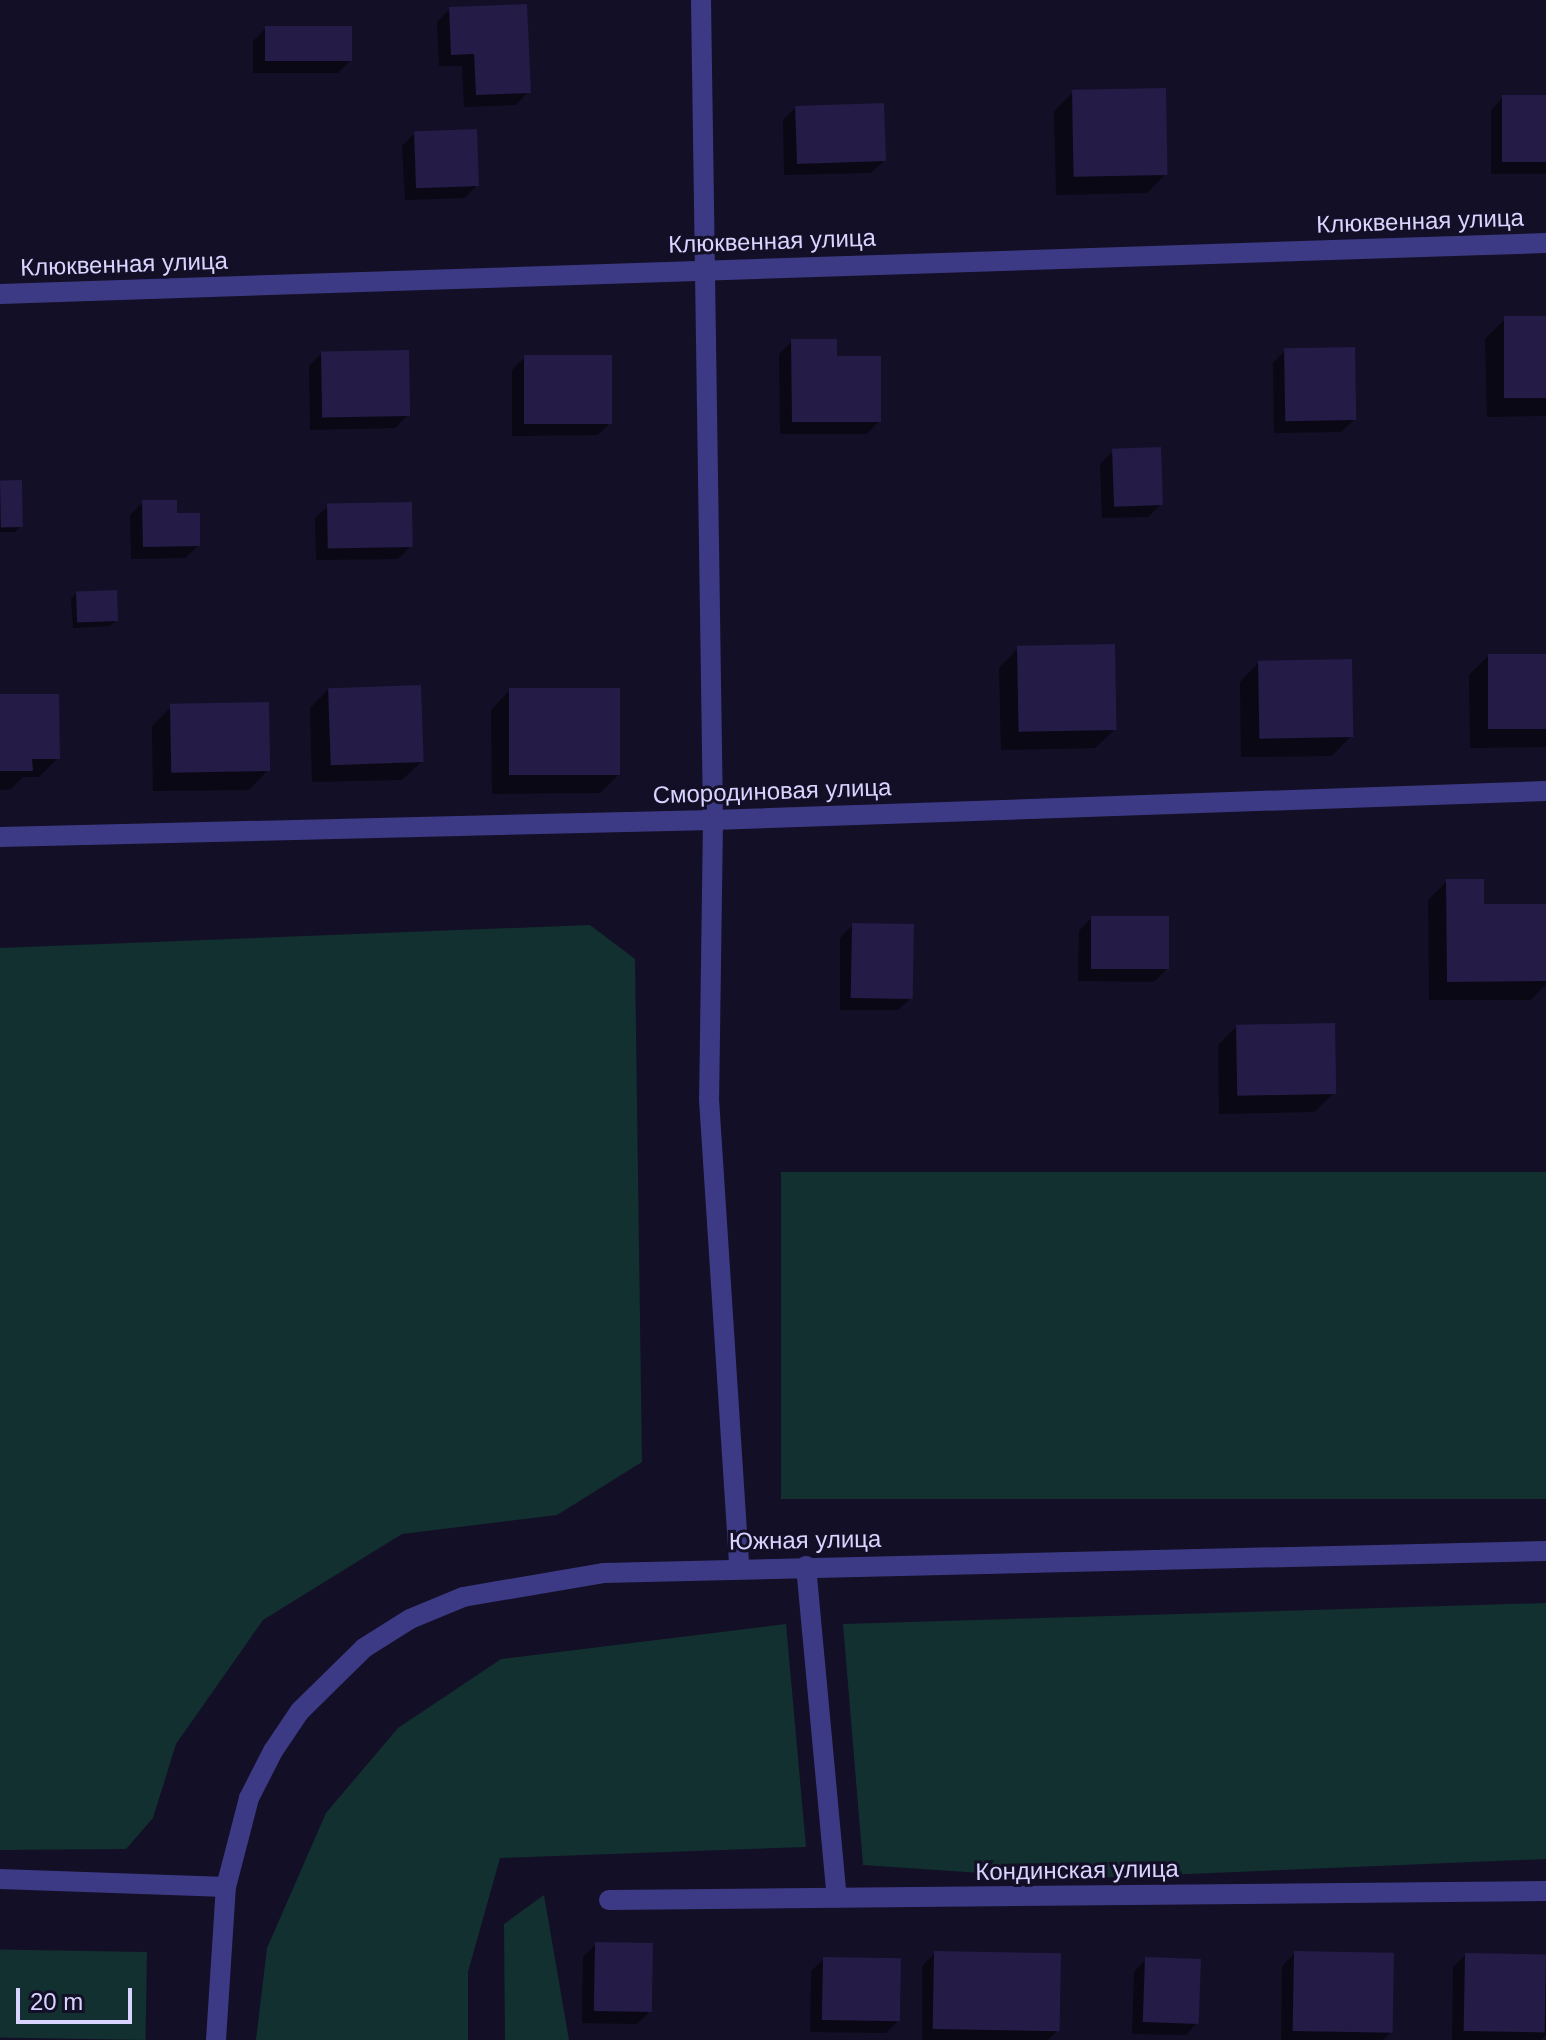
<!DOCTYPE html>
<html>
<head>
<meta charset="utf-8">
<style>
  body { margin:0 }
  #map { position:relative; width:1546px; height:2040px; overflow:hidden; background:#130f26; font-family:Arial,sans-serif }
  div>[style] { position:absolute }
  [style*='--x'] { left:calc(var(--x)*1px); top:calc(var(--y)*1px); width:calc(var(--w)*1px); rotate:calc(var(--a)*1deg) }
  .green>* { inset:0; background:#12302f; transform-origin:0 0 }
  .shadow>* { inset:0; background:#0007 }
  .building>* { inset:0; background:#241b47; transform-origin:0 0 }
  .minor>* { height:20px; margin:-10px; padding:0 10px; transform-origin:10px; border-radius:10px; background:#3d3a85 }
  span { translate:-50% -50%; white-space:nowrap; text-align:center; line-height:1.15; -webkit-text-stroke:6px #130f26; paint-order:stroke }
  .street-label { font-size:24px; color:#d9d4ff }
  .scale { position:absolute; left:16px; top:1988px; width:116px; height:36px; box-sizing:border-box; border:4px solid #d9d4ff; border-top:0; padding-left:10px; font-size:24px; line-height:28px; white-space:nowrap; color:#d9d4ff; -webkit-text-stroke:6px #130f26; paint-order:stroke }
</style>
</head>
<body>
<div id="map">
  <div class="green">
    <i style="clip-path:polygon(590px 925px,635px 959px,642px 1462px,557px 1515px,402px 1534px,263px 1620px,176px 1744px,153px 1818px,126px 1849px,0 1850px,0 948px)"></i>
    <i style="left:1546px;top:1172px;width:327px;height:765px;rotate:90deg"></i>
    <i style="clip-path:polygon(1546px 1603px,1546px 1859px,1069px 1879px,863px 1865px,843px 1624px)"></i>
    <i style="clip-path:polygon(786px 1624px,806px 1847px,500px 1858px,468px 1972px,468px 2040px,256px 2040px,267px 1948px,326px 1813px,398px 1728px,501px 1659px)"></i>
    <i style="clip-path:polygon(544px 1895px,569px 2040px,505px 2040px,504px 1924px)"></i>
    <i style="left:147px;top:1952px;width:88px;height:147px;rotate:91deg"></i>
  </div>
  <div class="shadow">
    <i style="clip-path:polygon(450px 9px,528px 92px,516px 105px,464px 107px,462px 66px,439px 66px,437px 22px)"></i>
    <i style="clip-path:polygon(266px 28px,351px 60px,338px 73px,253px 73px,253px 41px)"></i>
    <i style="clip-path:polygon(1073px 92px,1166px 174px,1147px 193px,1056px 195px,1054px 111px)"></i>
    <i style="clip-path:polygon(1503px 97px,1546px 97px,1546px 174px,1491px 174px,1491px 110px)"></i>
    <i style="clip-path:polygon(796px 107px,884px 161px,871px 173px,784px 175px,783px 120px)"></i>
    <i style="clip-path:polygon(415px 133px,477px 185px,465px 198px,405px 200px,402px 146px)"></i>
    <i style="clip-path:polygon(1546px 318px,1546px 416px,1487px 417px,1485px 339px,1505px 319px)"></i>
    <i style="clip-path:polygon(792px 341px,835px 358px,879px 421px,867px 434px,780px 434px,779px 354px)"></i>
    <i style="clip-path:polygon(1285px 350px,1354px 420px,1341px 432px,1274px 433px,1273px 363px)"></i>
    <i style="clip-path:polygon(322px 353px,408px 415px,395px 428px,310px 430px,309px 366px)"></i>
    <i style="clip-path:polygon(525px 357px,611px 422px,598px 435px,512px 436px,512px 370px)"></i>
    <i style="clip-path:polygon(1113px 451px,1161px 504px,1148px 517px,1102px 518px,1100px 464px)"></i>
    <i style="clip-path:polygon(0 483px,21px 526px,15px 532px,0 532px)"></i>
    <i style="clip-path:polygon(143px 502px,175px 515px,198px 546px,185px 558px,131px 559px,130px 515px)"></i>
    <i style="clip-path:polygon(328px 506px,411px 546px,398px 559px,316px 560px,315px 518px)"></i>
    <i style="clip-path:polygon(77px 593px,116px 620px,110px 626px,73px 628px,71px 599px)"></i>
    <i style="clip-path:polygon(1018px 648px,1115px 729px,1095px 748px,1001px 750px,999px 668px)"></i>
    <i style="clip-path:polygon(1488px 656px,1546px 656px,1546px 747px,1470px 748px,1469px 675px)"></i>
    <i style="clip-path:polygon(1259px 662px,1351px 736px,1332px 756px,1241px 757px,1240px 682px)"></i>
    <i style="clip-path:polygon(329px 689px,422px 761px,402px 780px,312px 782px,310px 708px)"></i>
    <i style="clip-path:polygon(510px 690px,619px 774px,600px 793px,492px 794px,491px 710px)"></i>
    <i style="clip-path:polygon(0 700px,58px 758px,39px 777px,23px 777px,11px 789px,0 790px)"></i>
    <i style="clip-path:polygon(171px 707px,268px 770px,249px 790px,153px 791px,152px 726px)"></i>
    <i style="clip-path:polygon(1447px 881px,1482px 906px,1546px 906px,1546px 984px,1531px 1000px,1429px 1000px,1428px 900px)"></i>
    <i style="clip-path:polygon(1091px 918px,1167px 969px,1154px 982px,1078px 981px,1079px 931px)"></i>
    <i style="clip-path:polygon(853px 925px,911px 998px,898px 1010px,840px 1010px,840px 938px)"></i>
    <i style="clip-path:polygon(1237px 1026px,1334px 1093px,1314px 1112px,1219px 1114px,1218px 1045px)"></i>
    <i style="clip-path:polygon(596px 1944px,650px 2011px,637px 2024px,582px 2023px,583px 1957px)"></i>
    <i style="clip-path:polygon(935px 1953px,1058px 2030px,1048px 2040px,922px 2040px,922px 1966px)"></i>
    <i style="clip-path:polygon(1295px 1953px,1391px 2032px,1383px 2040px,1281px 2040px,1282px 1966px)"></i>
    <i style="clip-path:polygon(1466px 1955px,1546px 1956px,1546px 2035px,1541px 2040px,1452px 2040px,1453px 1967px)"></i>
    <i style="clip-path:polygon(824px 1959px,899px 2020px,886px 2033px,810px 2032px,811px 1971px)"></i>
    <i style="clip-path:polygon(1146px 1959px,1198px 2022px,1186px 2035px,1132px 2034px,1134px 1972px)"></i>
  </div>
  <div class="building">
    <i style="clip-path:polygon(527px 4px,531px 93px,476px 95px,474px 54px,451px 55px,449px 7px)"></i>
    <i style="left:265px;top:26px;width:87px;height:35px"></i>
    <i style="left:1166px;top:88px;width:87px;height:94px;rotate:89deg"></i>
    <i style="left:1502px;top:95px;width:44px;height:67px"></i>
    <i style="left:884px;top:103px;width:58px;height:89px;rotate:88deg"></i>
    <i style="left:477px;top:129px;width:57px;height:63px;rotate:88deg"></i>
    <i style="left:1546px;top:316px;width:82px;height:42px;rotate:90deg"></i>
    <i style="clip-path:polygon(791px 339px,837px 339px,837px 356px,881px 356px,881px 422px,792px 422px)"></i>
    <i style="left:1355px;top:347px;width:73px;height:71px;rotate:89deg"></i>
    <i style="left:409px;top:350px;width:66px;height:88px;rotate:89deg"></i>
    <i style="left:524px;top:355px;width:88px;height:69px"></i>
    <i style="left:1161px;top:447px;width:58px;height:49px;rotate:88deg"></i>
    <i style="left:22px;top:480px;width:47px;height:22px;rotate:89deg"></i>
    <i style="clip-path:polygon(142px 500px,177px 500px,177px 513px,200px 513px,200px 546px,143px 547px)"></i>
    <i style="left:412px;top:502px;width:45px;height:85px;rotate:89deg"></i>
    <i style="left:117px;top:590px;width:31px;height:41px;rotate:88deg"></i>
    <i style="left:1115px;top:644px;width:86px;height:98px;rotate:89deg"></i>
    <i style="left:1488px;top:654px;width:58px;height:75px"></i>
    <i style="left:1352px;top:659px;width:78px;height:94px;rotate:89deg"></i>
    <i style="left:421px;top:685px;width:77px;height:93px;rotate:88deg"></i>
    <i style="left:509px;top:688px;width:111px;height:87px"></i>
    <i style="clip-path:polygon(0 694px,59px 694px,60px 759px,32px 759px,33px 771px,0 771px)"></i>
    <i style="left:269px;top:702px;width:69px;height:99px;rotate:89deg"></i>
    <i style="clip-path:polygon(1446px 879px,1484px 879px,1484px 904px,1546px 904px,1546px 981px,1447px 982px)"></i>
    <i style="left:1091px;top:916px;width:78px;height:53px"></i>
    <i style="left:852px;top:923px;width:62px;height:75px;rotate:1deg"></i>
    <i style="left:1335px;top:1023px;width:71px;height:99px;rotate:89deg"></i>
    <i style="left:595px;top:1942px;width:58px;height:69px;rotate:1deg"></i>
    <i style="left:934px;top:1951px;width:127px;height:78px;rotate:1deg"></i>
    <i style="left:1294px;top:1951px;width:100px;height:80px;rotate:1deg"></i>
    <i style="left:1465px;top:1953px;width:81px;height:78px;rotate:1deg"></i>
    <i style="left:823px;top:1957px;width:78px;height:63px;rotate:1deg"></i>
    <i style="left:1145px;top:1957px;width:56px;height:65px;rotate:2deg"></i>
  </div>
  <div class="minor">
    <i style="--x:701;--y:0;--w:820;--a:89.16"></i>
    <i style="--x:713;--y:820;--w:279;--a:90.8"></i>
    <i style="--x:709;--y:1099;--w:470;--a:86.3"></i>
    <i style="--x:0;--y:294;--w:1547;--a:-1.89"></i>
    <i style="--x:0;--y:837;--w:713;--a:-1.37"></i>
    <i style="--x:713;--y:820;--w:834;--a:-1.99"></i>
    <i style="--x:806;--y:1566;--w:333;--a:84.7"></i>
    <i style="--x:0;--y:1879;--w:226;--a:2"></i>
    <i style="--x:609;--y:1900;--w:937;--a:-0.55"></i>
    <i style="--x:216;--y:2040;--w:153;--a:-86.3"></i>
    <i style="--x:226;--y:1887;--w:92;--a:-75.5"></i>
    <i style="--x:249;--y:1798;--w:53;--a:-62.9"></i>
    <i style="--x:273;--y:1751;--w:48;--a:-56"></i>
    <i style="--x:300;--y:1711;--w:90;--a:-44.5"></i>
    <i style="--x:364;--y:1648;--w:54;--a:-32.2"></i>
    <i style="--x:410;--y:1619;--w:57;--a:-22.5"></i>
    <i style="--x:463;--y:1597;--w:142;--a:-9.7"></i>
    <i style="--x:603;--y:1573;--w:943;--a:-1.34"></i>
  </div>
  <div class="street-label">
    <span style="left:1420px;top:221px;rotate:-2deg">Клюквенная улица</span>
    <span style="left:772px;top:241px;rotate:-2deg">Клюквенная улица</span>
    <span style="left:124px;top:264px;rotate:-2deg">Клюквенная улица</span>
    <span style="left:772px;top:791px;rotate:-2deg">Смородиновая улица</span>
    <span style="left:805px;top:1540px;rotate:-1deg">Южная улица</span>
    <span style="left:1077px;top:1870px;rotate:-1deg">Кондинская улица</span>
  </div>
  <div class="scale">20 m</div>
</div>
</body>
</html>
